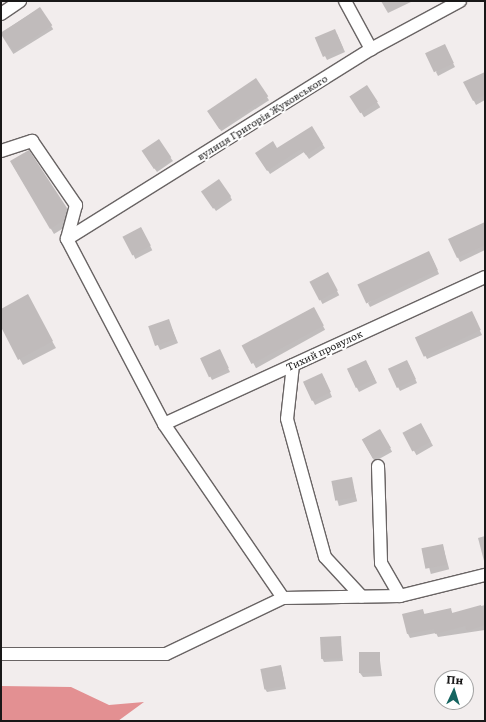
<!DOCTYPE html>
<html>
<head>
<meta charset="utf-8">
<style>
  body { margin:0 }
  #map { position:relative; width:486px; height:722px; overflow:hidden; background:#f2eded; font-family:Literata,serif }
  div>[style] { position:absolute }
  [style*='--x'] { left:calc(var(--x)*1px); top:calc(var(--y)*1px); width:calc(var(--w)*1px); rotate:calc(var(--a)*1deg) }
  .forest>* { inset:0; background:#e39092 }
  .shadow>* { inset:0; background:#0003; transform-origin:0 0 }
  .building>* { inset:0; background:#c0bbbb; transform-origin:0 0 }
  .roads { filter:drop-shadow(1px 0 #696464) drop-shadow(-1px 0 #696464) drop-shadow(0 1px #696464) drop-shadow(0 -1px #696464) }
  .street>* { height:12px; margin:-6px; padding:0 6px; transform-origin:6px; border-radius:6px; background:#fff }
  span { translate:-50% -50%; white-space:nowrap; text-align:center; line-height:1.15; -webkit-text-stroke:4px #fff; paint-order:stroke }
  .street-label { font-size:10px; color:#191818 }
  .frame { position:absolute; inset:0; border:2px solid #191818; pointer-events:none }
  .north { position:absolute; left:434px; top:670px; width:40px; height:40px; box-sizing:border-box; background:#fff; border:1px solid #a3a3a3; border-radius:50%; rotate:4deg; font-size:11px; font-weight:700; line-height:16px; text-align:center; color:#191818 }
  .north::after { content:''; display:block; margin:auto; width:14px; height:18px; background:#156460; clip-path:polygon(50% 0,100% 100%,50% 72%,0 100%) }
</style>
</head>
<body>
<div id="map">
  <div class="forest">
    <i style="clip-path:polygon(1px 686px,71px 687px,109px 705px,144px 702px,118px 721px,1px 721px)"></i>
  </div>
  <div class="shadow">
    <i style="clip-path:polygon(381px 1px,413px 1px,388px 13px)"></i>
    <i style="left:40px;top:8px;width:25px;height:47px;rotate:58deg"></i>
    <i style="clip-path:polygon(337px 34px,345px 52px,327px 60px,325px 56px)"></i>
    <i style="clip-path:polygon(446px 49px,455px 67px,438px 76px,436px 72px)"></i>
    <i style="left:256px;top:80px;width:24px;height:57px;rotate:57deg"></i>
    <i style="clip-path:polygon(485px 80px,485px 100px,476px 105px,465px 83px)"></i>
    <i style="left:367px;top:86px;width:25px;height:19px;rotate:58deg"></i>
    <i style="clip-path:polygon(312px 128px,325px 148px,309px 159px,304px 152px,270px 174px,257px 153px,277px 149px)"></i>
    <i style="clip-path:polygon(145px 155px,170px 157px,173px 161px,157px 172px)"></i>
    <i style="clip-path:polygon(11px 162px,67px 209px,70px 215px,67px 226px,54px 234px)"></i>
    <i style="clip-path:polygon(205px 195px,230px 196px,232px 200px,216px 211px)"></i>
    <i style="clip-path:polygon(485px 224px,485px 250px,460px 262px,450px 240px)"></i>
    <i style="left:141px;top:228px;width:25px;height:19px;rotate:63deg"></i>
    <i style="clip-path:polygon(431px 256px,439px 274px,370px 307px,368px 303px)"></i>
    <i style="left:328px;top:274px;width:24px;height:19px;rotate:62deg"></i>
    <i style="clip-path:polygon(27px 296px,56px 348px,23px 365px,1px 325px,1px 310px)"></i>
    <i style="left:313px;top:308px;width:25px;height:79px;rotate:61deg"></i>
    <i style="clip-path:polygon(473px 316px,482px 335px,427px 359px,416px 338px)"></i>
    <i style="clip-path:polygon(170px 324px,178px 343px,160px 350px,150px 327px)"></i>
    <i style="clip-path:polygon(221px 354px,230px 372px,212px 380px,210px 376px)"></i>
    <i style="clip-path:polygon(368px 365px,377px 383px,359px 392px,348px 370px)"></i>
    <i style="clip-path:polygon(409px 365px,417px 383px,400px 391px,389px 369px)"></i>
    <i style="clip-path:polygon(324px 378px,332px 397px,315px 405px,304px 383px)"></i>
    <i style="left:421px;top:425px;width:24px;height:19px;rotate:60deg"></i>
    <i style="left:380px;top:430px;width:25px;height:20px;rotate:61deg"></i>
    <i style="left:351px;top:478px;width:24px;height:19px;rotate:75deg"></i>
    <i style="clip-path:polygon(485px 536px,485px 561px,484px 561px,478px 538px)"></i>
    <i style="left:443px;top:546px;width:24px;height:19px;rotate:75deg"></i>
    <i style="clip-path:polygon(485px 605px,485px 630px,438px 637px,436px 633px,410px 638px,408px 634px,404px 615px,423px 611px,425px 615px,450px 609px,453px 614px)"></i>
    <i style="clip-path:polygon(340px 637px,343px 661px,324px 662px,322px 658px)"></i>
    <i style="clip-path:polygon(379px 653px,382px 676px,363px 677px,360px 673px)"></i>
    <i style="clip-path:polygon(281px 666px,286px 689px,267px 692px,265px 689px)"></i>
  </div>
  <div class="building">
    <i style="left:40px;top:7px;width:22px;height:47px;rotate:56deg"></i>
    <i style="left:335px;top:29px;width:21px;height:22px;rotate:67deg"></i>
    <i style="left:445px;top:44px;width:21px;height:22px;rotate:65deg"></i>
    <i style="clip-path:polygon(485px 72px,485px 95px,473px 101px,463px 82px)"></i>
    <i style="left:256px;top:78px;width:22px;height:59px;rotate:56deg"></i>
    <i style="left:367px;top:85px;width:20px;height:21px;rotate:57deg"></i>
    <i style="clip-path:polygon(312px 126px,323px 144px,306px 155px,301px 149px,267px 171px,255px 153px,273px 141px,277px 148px)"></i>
    <i style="left:159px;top:139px;width:22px;height:21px;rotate:56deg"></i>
    <i style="clip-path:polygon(29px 150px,67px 208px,64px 220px,50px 229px,10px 161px)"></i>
    <i style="left:219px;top:179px;width:21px;height:22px;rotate:55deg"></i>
    <i style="clip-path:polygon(485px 222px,485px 245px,457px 258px,448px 239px)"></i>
    <i style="left:141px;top:227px;width:21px;height:21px;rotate:62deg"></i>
    <i style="left:429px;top:251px;width:21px;height:79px;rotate:65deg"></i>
    <i style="left:328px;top:272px;width:21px;height:21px;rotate:62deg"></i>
    <i style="clip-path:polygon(28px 294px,53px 341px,18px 360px,1px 327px,1px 309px)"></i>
    <i style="left:314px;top:307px;width:21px;height:82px;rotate:62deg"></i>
    <i style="left:472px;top:311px;width:21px;height:63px;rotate:65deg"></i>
    <i style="left:169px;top:319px;width:21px;height:22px;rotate:71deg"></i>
    <i style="left:220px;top:349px;width:21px;height:22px;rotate:65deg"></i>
    <i style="left:366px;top:360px;width:21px;height:21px;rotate:65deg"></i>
    <i style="left:407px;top:360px;width:21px;height:21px;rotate:65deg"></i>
    <i style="left:322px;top:373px;width:21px;height:21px;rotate:65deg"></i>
    <i style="left:421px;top:423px;width:21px;height:21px;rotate:62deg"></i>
    <i style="left:380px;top:429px;width:22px;height:21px;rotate:60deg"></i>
    <i style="left:352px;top:477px;width:20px;height:21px;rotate:79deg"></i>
    <i style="left:443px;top:544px;width:21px;height:22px;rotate:79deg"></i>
    <i style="clip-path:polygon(481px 605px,485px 625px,467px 631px,465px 626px,435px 634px,434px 629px,407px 634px,402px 614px,423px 609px,424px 614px,451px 608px,452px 613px)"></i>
    <i style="left:341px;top:636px;width:22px;height:21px;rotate:87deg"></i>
    <i style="left:359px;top:652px;width:21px;height:21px"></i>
    <i style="left:281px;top:665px;width:21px;height:21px;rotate:79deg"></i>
  </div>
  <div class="roads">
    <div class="street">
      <i style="--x:345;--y:1;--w:55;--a:61.6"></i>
      <i style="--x:1;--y:14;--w:23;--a:-34"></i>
      <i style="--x:1;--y:151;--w:33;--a:-18"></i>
      <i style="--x:32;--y:141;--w:78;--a:55.5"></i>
      <i style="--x:76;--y:205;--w:35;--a:105"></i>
      <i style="--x:67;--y:239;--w:209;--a:62.3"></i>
      <i style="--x:164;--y:424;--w:211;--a:55.6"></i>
      <i style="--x:67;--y:239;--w:358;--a:-32"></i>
      <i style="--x:371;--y:49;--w:101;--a:-28.3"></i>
      <i style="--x:293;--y:365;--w:54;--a:96.3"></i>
      <i style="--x:287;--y:419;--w:143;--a:74.6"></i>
      <i style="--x:325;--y:557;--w:54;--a:47.2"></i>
      <i style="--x:164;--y:424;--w:353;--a:-24.6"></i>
      <i style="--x:378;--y:466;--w:97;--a:88.2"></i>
      <i style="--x:381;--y:563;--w:38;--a:60"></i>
      <i style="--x:1;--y:654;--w:165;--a:0"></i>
      <i style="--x:166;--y:654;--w:130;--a:-25.6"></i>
      <i style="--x:283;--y:598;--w:117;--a:-1"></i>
      <i style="--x:400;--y:596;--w:88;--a:-13.9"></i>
    </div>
  </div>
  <div class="street-label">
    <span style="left:262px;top:117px;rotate:-32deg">вулиця Григорія Жуковського</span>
    <span style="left:324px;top:350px;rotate:-25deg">Тихий провулок</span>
  </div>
  <div class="frame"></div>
  <div class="north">Пн</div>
</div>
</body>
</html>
